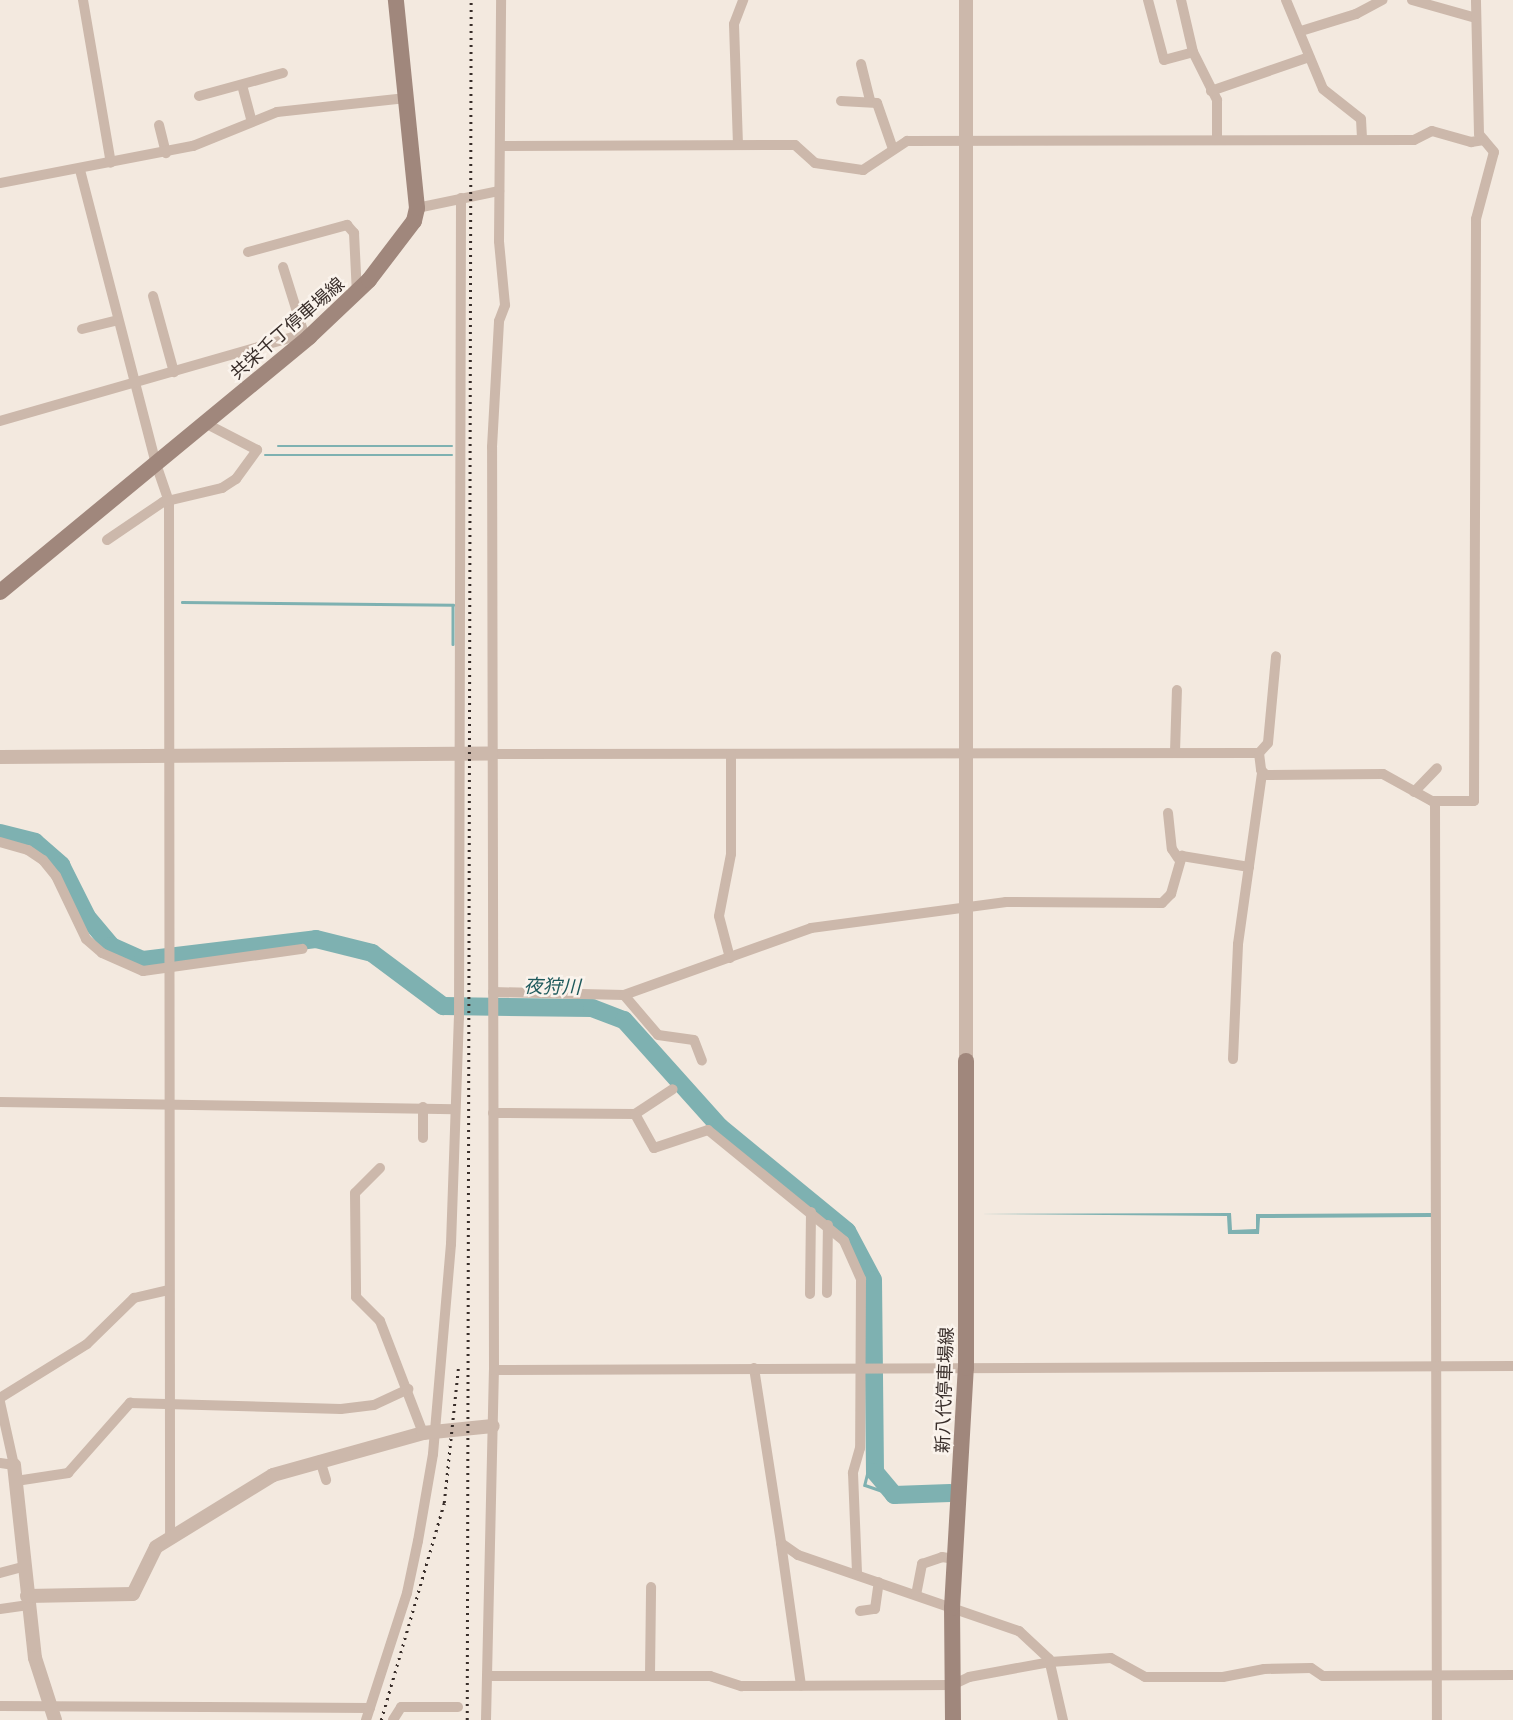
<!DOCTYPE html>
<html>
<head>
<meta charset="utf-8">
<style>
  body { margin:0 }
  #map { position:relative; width:1513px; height:1720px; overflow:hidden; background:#f3e9df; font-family:Ubuntu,"Noto Sans JP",sans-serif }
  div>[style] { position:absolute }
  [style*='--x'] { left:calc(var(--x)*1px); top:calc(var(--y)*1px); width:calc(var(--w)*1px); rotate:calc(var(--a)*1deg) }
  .water>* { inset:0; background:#7eb1b1 }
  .stream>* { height:2.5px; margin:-1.25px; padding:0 1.25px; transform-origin:1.25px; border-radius:1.25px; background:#7eb1b1 }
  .river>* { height:18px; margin:-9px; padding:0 9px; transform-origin:9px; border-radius:9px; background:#7eb1b1 }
  .minor>* { height:10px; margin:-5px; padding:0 5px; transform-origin:5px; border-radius:5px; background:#ccb8ab }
  .tertiary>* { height:14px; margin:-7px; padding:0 7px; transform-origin:7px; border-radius:7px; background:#ccb8ab }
  .secondary>* { height:16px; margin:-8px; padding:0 8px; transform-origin:8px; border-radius:8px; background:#a0877c }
  .rail>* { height:2.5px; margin-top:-1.25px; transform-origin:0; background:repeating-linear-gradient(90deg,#392e2a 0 2px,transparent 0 7px) }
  span { translate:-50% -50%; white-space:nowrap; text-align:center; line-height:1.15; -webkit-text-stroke:5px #faf3ec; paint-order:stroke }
  .street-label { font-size:18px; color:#392e2a }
  .water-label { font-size:19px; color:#1f5a5c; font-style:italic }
</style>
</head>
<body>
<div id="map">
  <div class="water">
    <i style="clip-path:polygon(1231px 1213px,1232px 1230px,1256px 1229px,1256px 1214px,1431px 1213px,1431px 1217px,1260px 1218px,1259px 1234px,1228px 1234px,1227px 1216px,980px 1214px)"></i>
  </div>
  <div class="stream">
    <i style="--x:278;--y:446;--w:174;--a:0"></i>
    <i style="--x:265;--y:455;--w:187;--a:0"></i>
    <i style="--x:182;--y:602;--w:271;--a:0.6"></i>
    <i style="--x:453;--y:605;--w:39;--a:90"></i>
    <i style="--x:872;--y:1456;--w:30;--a:104"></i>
    <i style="--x:865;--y:1485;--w:31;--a:19"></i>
  </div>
  <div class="river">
    <i style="--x:0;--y:833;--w:36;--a:14"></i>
    <i style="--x:35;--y:842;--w:35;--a:41"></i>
    <i style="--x:61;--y:865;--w:58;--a:63.4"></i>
    <i style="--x:87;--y:917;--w:38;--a:50"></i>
    <i style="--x:111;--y:946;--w:35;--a:24"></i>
    <i style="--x:143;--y:960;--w:174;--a:-6.9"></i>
    <i style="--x:316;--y:939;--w:58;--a:14"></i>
    <i style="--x:372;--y:953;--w:89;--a:36.7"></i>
    <i style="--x:443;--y:1006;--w:149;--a:0.8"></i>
    <i style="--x:592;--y:1008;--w:34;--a:21"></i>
    <i style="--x:624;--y:1020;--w:144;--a:48.1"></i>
    <i style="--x:720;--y:1127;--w:164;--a:39.3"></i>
    <i style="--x:847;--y:1231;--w:55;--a:62"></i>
    <i style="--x:873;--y:1280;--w:192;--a:89.4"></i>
    <i style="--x:875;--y:1472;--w:30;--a:50"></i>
    <i style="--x:894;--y:1495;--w:56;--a:-2"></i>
  </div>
  <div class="minor">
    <i style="--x:83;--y:0;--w:165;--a:80.3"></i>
    <i style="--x:1148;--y:0;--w:62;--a:75.1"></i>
    <i style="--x:1164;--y:60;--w:30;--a:-15"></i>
    <i style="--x:1181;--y:0;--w:53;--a:77"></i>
    <i style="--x:1193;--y:52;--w:54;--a:63.4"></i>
    <i style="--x:1217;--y:100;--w:40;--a:90"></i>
    <i style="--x:1286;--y:0;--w:96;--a:67.4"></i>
    <i style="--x:1323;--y:89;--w:48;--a:38.3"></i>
    <i style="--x:1361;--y:119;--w:21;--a:87"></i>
    <i style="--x:1412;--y:0;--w:66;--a:15.7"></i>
    <i style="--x:1301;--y:31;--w:58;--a:-17.2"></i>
    <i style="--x:1356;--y:14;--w:30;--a:-28"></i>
    <i style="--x:861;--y:64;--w:38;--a:76"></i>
    <i style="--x:242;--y:85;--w:38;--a:75"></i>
    <i style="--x:1211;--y:91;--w:104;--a:-19.1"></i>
    <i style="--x:199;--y:96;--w:87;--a:-15.3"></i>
    <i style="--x:841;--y:101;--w:36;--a:3"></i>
    <i style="--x:877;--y:103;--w:49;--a:70.8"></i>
    <i style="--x:159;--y:125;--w:29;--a:76"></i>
    <i style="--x:738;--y:145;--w:121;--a:-91.9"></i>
    <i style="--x:734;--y:24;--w:26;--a:-69"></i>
    <i style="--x:501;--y:146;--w:294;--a:-0.2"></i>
    <i style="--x:795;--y:145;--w:27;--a:42"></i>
    <i style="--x:815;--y:163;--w:49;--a:8.3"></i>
    <i style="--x:863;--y:170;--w:53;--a:-33.4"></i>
    <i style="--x:907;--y:141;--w:507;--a:-0.11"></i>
    <i style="--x:1414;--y:140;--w:20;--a:-27"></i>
    <i style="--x:1432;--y:131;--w:41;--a:15.8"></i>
    <i style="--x:1471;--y:142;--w:13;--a:-9"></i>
    <i style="--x:80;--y:170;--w:304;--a:75.5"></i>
    <i style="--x:156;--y:464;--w:39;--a:71"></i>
    <i style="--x:169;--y:501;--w:1035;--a:89.94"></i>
    <i style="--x:0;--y:183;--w:197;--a:-10.9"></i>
    <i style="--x:193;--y:146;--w:91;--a:-22"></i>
    <i style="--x:277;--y:112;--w:130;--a:-6.2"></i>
    <i style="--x:417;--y:208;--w:84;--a:-11.7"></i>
    <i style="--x:248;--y:252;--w:103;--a:-15.3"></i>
    <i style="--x:347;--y:225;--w:11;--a:49"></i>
    <i style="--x:354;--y:233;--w:61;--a:87.2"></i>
    <i style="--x:283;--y:267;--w:70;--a:72.6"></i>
    <i style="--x:153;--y:296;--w:79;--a:74.6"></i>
    <i style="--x:82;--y:329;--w:37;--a:-14"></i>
    <i style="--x:0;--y:421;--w:316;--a:-16"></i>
    <i style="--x:304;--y:334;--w:6;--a:31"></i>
    <i style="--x:107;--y:540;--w:68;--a:-34.2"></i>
    <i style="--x:163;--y:502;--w:61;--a:-13.3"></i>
    <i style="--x:222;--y:488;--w:17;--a:-33"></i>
    <i style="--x:236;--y:479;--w:36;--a:-54"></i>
    <i style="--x:257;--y:450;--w:59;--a:-152.6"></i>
    <i style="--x:1175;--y:752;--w:62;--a:-88.2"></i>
    <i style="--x:1259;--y:753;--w:13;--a:-48"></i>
    <i style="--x:1268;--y:743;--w:87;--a:-84.7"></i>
    <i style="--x:491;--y:754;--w:768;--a:-0.07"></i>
    <i style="--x:1259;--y:753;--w:17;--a:83"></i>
    <i style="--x:1261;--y:770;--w:7;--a:45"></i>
    <i style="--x:1266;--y:775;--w:117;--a:-0.5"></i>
    <i style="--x:1383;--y:774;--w:56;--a:28.9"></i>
    <i style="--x:1432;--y:801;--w:42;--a:0"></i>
    <i style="--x:1474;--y:801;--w:582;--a:-89.8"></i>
    <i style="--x:1476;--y:219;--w:69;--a:-75"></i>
    <i style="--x:1494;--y:152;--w:23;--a:-130"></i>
    <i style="--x:1479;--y:134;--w:134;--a:-91.3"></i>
    <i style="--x:1414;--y:792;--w:33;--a:-46"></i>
    <i style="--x:1435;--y:801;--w:919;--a:89.88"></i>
    <i style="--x:1168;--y:813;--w:36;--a:84"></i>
    <i style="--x:1172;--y:849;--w:11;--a:56"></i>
    <i style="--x:0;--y:842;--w:29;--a:16"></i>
    <i style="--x:28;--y:850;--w:18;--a:34"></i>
    <i style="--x:43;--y:860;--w:21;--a:51"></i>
    <i style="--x:56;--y:876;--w:70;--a:64.5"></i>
    <i style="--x:86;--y:939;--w:21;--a:41"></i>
    <i style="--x:102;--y:953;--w:45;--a:23.7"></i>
    <i style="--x:143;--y:971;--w:161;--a:-7.9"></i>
    <i style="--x:730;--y:958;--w:43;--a:-104.7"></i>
    <i style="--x:719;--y:916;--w:63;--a:-79"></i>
    <i style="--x:731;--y:854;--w:100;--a:-90"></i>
    <i style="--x:493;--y:992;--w:131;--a:1.3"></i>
    <i style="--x:624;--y:995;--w:199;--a:-19.7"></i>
    <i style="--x:811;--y:928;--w:197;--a:-7.6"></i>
    <i style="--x:1006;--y:902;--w:156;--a:0.4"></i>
    <i style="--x:1162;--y:903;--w:13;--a:-45"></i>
    <i style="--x:1171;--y:894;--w:40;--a:-74"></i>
    <i style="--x:1182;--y:856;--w:68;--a:9.3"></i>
    <i style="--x:624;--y:995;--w:52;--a:49.6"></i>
    <i style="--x:658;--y:1035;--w:36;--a:8"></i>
    <i style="--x:694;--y:1040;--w:22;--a:69"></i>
    <i style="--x:1233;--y:1059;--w:115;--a:-87.5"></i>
    <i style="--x:1238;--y:944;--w:173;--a:-82"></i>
    <i style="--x:0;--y:1102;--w:455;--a:0.9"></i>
    <i style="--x:493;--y:1113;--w:142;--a:0.4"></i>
    <i style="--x:635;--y:1114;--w:39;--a:61"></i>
    <i style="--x:654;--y:1148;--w:57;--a:-18.4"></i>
    <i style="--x:708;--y:1130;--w:176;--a:39.2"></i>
    <i style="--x:844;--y:1241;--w:42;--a:65.9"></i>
    <i style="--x:861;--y:1279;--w:169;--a:90.3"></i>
    <i style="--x:860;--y:1448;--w:26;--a:106"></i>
    <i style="--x:853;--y:1473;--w:101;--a:87.7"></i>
    <i style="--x:635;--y:1114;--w:45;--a:-33.3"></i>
    <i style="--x:423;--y:1138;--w:31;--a:-90"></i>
    <i style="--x:380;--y:1168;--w:35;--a:135"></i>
    <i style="--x:355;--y:1193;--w:104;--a:89.4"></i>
    <i style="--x:356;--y:1297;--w:34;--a:45"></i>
    <i style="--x:380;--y:1321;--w:120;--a:69"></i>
    <i style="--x:827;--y:1293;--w:68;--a:-89.2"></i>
    <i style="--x:810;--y:1294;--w:82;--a:-89.3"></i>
    <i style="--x:754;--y:1368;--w:177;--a:81.2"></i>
    <i style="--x:781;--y:1543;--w:21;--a:35"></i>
    <i style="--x:798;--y:1555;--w:234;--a:19"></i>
    <i style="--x:1019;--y:1631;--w:41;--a:43"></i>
    <i style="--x:1049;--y:1659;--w:63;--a:77.1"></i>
    <i style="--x:494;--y:1370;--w:1019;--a:-0.22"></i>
    <i style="--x:0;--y:1398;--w:102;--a:-31.8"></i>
    <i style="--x:87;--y:1344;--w:66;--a:-44.4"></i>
    <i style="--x:134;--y:1298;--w:36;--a:-13"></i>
    <i style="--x:0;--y:1402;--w:65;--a:77.5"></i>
    <i style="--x:14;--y:1465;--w:14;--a:-172"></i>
    <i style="--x:320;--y:1460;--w:21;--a:73"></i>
    <i style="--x:16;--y:1481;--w:53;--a:-8.7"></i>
    <i style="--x:68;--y:1473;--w:94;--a:-48.5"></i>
    <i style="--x:130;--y:1403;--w:211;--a:1.6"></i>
    <i style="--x:341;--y:1409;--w:33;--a:-7"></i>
    <i style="--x:374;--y:1405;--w:38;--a:-25"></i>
    <i style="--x:781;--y:1543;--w:144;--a:82"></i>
    <i style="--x:0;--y:1573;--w:24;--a:-15"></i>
    <i style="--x:916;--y:1595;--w:32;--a:-79"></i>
    <i style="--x:922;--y:1564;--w:21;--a:-19"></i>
    <i style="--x:942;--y:1557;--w:12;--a:9"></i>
    <i style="--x:0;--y:1609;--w:27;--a:-8"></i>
    <i style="--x:860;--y:1611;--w:15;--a:-8"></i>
    <i style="--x:875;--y:1609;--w:27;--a:-82"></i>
    <i style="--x:650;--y:1675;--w:88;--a:-89.3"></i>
    <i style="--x:487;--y:1676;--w:223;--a:0"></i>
    <i style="--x:710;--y:1676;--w:33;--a:18"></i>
    <i style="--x:741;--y:1686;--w:211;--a:-0.3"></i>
    <i style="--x:952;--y:1685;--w:19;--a:-25"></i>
    <i style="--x:969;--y:1677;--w:82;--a:-10.5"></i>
    <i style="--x:1050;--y:1662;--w:61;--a:-3.8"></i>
    <i style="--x:1111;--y:1658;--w:39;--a:29"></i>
    <i style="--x:1145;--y:1677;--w:78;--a:0"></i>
    <i style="--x:1223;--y:1677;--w:42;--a:-11"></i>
    <i style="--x:1264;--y:1669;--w:47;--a:-1.2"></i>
    <i style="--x:1311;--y:1668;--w:14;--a:34"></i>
    <i style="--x:1323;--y:1676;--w:190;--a:-0.3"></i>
    <i style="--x:0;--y:1706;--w:370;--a:0.3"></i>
    <i style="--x:366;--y:1720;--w:133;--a:-72.1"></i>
    <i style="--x:407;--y:1593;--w:53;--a:-78.1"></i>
    <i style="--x:418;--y:1541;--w:88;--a:-80.2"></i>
    <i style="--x:433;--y:1454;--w:211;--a:-85.1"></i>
    <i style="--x:451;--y:1244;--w:226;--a:-88"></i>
    <i style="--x:459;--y:1018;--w:820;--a:-89.86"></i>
    <i style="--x:393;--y:1720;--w:15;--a:-58"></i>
    <i style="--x:401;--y:1707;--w:57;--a:0"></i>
    <i style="--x:486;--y:1720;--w:350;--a:-88.7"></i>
    <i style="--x:494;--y:1370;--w:923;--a:-90.12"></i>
    <i style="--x:492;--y:447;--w:126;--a:-86.8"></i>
    <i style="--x:499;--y:321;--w:17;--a:-69"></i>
    <i style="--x:505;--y:305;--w:64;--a:-95.4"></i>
    <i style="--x:499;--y:241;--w:241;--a:-89.5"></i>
  </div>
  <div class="tertiary">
    <i style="--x:966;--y:0;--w:1061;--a:90"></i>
    <i style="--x:0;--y:757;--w:491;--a:-0.4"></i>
    <i style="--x:14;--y:1465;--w:194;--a:83.8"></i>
    <i style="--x:35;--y:1658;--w:65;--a:72.1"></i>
    <i style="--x:27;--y:1596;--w:106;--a:-1.1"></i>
    <i style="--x:133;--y:1594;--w:52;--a:-63.9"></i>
    <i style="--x:156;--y:1547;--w:137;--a:-31.6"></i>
    <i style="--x:273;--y:1475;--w:156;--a:-15.6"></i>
    <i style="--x:423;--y:1433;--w:70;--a:-5.7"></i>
  </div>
  <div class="secondary">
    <i style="--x:0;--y:592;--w:401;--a:-39.5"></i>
    <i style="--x:309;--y:337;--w:83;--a:-43.5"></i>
    <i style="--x:369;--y:280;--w:74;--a:-52.7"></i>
    <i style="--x:414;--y:221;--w:13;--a:-77"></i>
    <i style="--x:417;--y:208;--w:209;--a:-95.8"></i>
    <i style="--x:953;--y:1720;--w:112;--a:-90.5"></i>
    <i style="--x:952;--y:1608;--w:240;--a:-86.7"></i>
    <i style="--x:966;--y:1368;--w:307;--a:-90"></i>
  </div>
  <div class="rail">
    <i style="--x:381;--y:1720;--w:226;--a:-73.8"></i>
    <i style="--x:444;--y:1503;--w:135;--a:-84"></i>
    <i style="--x:467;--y:1720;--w:1720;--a:-89.87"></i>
  </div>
  <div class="street-label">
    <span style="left:287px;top:328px;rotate:-41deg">共栄千丁停車場線</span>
    <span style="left:944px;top:1390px;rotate:-88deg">新八代停車場線</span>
  </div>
  <div class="water-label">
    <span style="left:552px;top:987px;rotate:1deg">夜狩川</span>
  </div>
</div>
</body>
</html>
